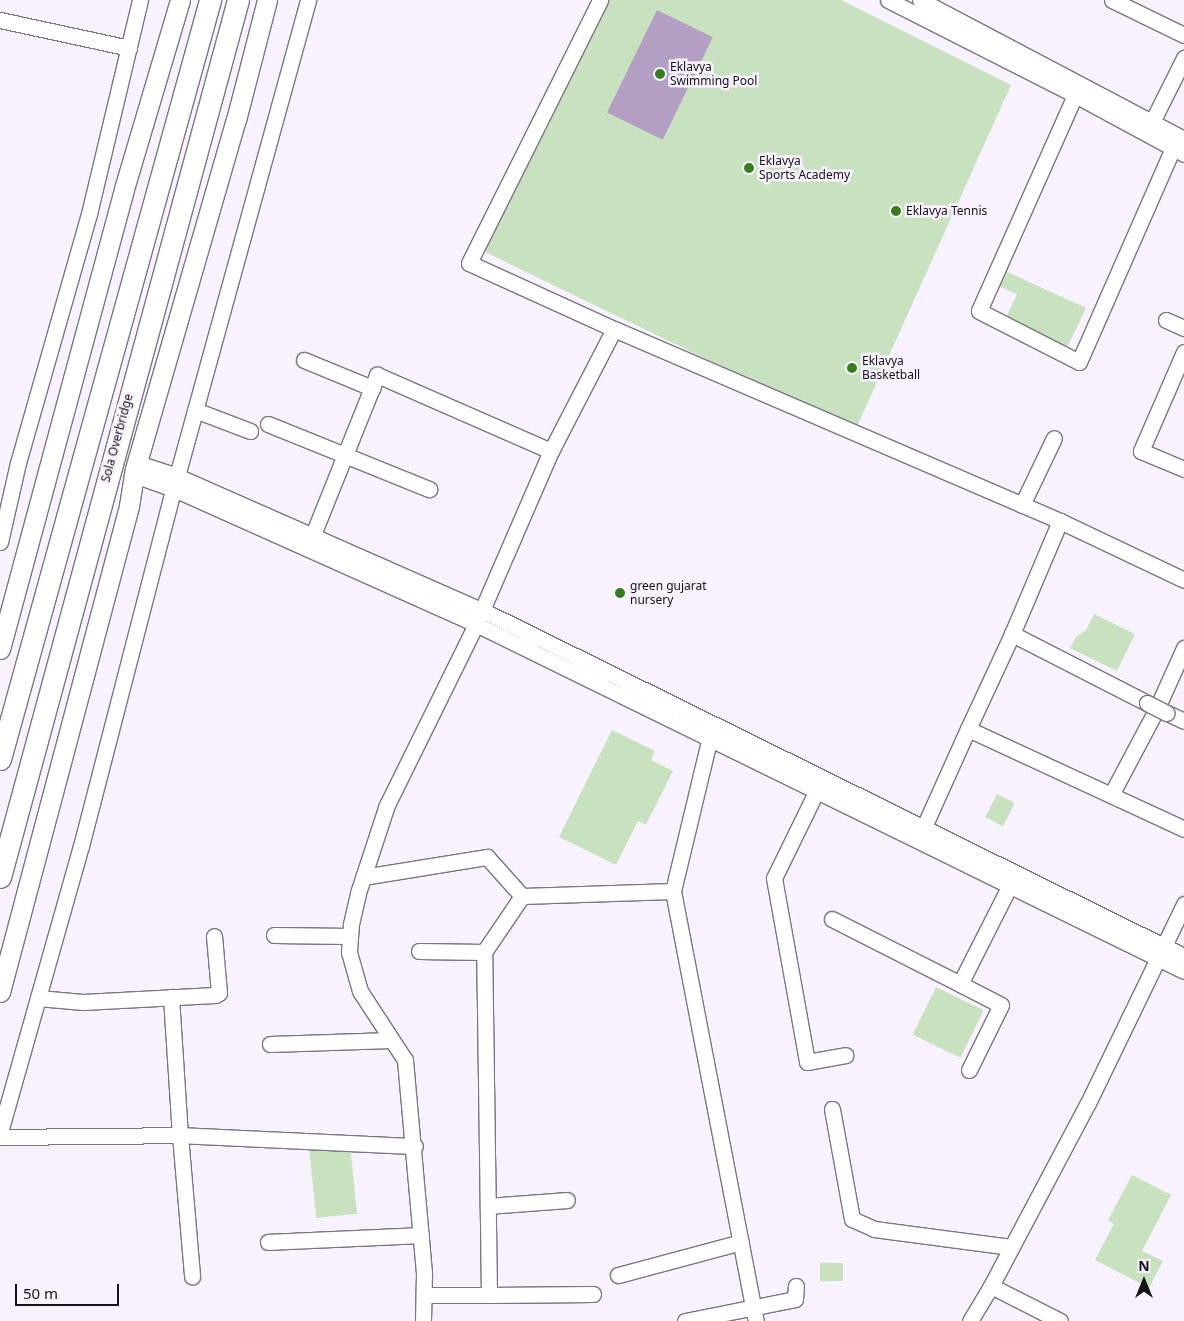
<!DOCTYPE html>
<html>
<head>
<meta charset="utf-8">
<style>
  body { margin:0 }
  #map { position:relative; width:1184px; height:1321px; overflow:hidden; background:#f8f1fe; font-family:"Noto Sans",sans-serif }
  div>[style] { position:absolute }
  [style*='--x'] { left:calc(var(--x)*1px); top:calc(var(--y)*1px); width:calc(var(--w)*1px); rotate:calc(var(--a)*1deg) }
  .green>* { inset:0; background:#c8e2c0; transform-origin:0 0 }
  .water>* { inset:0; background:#b29fc3; transform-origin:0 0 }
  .roads { filter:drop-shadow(1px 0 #7b7581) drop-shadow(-1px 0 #7b7581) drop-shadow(0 1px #7b7581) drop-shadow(0 -1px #7b7581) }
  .minor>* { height:15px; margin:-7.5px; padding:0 7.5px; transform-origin:7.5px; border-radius:7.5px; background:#fff }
  .major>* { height:19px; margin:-9.5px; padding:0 9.5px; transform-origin:9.5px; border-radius:9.5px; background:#fff }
  .highway>* { height:21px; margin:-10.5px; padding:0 10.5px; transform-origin:10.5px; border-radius:10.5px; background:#fff }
  .bridges { filter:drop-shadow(1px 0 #7b7581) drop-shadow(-1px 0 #7b7581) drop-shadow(0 1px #7b7581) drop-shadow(0 -1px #7b7581) }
  .minor-bridge>* { height:15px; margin:-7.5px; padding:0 7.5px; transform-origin:7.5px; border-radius:7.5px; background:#fff }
  .dots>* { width:14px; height:14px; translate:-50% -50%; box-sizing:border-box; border:2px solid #f8f1fe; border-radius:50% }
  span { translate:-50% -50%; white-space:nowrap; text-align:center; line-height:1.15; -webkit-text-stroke:5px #f8f1fe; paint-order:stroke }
  .poi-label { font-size:12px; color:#151317 }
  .left { translate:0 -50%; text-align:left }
  .street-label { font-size:12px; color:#151317 }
  .north { position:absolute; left:1119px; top:1256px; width:50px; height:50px; -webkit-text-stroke:4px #f8f1fe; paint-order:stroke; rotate:0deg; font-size:14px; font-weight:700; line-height:20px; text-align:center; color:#151317 }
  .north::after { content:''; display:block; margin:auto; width:18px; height:22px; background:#151317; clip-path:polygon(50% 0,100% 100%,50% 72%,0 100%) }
  .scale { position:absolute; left:15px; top:1284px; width:104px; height:22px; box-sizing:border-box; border:2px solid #151317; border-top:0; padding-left:6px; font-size:15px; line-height:18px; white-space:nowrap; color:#151317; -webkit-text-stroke:4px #f8f1fe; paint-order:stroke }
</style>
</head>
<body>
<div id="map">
  <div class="green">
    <i style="clip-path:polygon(606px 0,841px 0,1011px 85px,855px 431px,485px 252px)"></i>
    <i style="clip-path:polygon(1003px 270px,1086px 308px,1066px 350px,1004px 322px,1017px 294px,996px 285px)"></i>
    <i style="clip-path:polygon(1094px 614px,1135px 634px,1117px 671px,1070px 648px,1076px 637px,1086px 630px)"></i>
    <i style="clip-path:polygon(612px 730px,655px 751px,651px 760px,673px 771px,646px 825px,638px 821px,616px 865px,559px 837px)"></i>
    <i style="left:997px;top:794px;width:20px;height:26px;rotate:27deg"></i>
    <i style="left:936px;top:987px;width:53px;height:53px;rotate:26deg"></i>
    <i style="left:350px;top:1146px;width:68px;height:41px;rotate:84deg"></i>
    <i style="clip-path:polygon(1132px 1175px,1171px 1195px,1142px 1251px,1163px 1261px,1149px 1288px,1095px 1260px,1114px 1224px,1108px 1220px)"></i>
    <i style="left:820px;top:1263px;width:23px;height:18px"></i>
  </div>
  <div class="water">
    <i style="left:657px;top:10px;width:62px;height:114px;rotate:26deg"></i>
  </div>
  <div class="roads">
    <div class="minor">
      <i style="--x:888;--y:0;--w:210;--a:26.9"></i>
      <i style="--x:1075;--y:95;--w:124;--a:28.4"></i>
      <i style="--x:920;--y:0;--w:298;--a:27.8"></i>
      <i style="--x:1112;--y:0;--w:80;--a:25.9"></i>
      <i style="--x:0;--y:20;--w:132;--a:12.2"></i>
      <i style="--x:1075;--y:95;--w:236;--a:114"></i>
      <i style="--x:979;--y:311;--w:112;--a:27"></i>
      <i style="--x:1079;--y:362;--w:234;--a:-66.3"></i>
      <i style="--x:1152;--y:122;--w:72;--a:-63.4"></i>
      <i style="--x:1166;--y:320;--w:20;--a:24"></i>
      <i style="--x:614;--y:329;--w:486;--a:23.3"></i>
      <i style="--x:1184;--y:352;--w:108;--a:113.5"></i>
      <i style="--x:1141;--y:451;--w:47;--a:22.7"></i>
      <i style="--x:304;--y:360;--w:74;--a:22.4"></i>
      <i style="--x:195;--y:410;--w:59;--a:20.9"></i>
      <i style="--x:268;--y:424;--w:174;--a:22"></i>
      <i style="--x:137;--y:463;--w:42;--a:18"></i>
      <i style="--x:177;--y:476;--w:338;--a:23.8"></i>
      <i style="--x:486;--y:612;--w:778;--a:26.24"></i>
      <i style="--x:134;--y:475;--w:42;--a:19.3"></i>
      <i style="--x:174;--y:489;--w:331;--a:24.1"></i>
      <i style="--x:476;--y:624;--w:788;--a:26.11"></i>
      <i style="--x:1022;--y:505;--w:74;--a:-64.5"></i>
      <i style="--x:312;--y:537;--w:175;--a:-68.1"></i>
      <i style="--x:377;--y:375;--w:190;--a:23.6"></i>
      <i style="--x:0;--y:542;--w:81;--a:-77.2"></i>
      <i style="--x:18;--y:463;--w:259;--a:-74.1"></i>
      <i style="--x:89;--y:214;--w:220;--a:-76.6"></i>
      <i style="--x:1147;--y:703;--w:152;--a:-152.9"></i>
      <i style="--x:1012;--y:634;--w:123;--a:-67"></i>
      <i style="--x:1060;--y:521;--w:137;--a:25.4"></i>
      <i style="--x:1167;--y:713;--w:19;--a:25"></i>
      <i style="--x:968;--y:729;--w:105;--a:-65.1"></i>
      <i style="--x:817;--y:790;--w:98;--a:116"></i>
      <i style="--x:774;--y:878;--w:187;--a:79.8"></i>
      <i style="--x:807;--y:1062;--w:39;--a:-10"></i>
      <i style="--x:1111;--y:795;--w:98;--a:-62.1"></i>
      <i style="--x:1157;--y:708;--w:66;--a:-65.8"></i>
      <i style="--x:923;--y:829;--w:110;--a:-65.8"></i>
      <i style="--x:968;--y:729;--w:238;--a:24.8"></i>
      <i style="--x:363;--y:877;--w:126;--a:-9.2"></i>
      <i style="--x:487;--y:857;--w:52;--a:48.1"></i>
      <i style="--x:522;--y:896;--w:151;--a:-1.9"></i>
      <i style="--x:673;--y:891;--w:158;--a:-76.5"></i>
      <i style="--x:673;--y:891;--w:438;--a:79.1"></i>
      <i style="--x:832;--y:919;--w:144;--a:26.9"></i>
      <i style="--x:274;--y:935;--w:76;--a:0.8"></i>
      <i style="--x:419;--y:951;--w:65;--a:0.9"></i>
      <i style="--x:171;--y:997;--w:138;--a:86.3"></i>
      <i style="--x:180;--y:1135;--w:235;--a:2.7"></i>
      <i style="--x:38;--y:998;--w:45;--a:5.1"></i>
      <i style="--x:83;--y:1002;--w:132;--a:-3"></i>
      <i style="--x:215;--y:995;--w:4;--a:-27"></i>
      <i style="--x:219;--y:993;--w:57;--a:-95"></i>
      <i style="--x:270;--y:1044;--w:121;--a:-1.9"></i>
      <i style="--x:969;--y:1070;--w:72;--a:-63.8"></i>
      <i style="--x:1001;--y:1005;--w:46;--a:-152.9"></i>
      <i style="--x:960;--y:984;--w:111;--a:-63.2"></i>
      <i style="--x:832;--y:1109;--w:112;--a:79.7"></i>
      <i style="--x:852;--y:1219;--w:24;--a:24"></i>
      <i style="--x:874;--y:1229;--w:138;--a:7.5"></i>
      <i style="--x:0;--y:1132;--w:297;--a:-74.2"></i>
      <i style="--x:81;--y:846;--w:382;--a:-75.5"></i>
      <i style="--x:177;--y:476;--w:494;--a:-74.6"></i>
      <i style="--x:0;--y:1137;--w:180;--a:-0.6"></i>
      <i style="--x:180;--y:1135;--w:142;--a:85.1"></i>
      <i style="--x:488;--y:1206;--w:79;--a:-4.3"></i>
      <i style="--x:268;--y:1242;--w:153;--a:-2.6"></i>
      <i style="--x:618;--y:1275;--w:127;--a:-15"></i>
      <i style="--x:424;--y:1295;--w:65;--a:0"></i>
      <i style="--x:489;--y:1295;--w:343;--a:-90.8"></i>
      <i style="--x:484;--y:952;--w:68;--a:-55.8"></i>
      <i style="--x:489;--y:1295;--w:104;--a:-0.6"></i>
      <i style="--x:423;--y:1321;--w:48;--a:-88.8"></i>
      <i style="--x:424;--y:1273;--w:214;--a:-95.1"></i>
      <i style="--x:405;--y:1060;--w:82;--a:-123.1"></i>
      <i style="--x:360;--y:991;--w:41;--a:-105.8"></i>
      <i style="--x:349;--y:952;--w:28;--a:-86"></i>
      <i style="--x:351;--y:924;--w:32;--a:-77"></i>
      <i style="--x:358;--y:893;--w:93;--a:-71.8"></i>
      <i style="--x:387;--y:805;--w:202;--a:-63.8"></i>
      <i style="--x:476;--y:624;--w:189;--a:-66.6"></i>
      <i style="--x:551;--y:451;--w:137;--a:-62.7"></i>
      <i style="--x:614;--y:329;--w:159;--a:-155.5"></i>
      <i style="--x:469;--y:263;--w:294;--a:-63.5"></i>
      <i style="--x:685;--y:1321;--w:112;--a:-11.3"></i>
      <i style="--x:795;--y:1299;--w:13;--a:-86"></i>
      <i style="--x:970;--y:1321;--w:41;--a:-59"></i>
      <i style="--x:1060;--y:1321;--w:77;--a:-153.1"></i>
      <i style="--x:991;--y:1286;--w:207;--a:-62.1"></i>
      <i style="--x:1088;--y:1103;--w:221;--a:-64.2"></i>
    </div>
    <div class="major">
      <i style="--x:0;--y:649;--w:476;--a:-74.9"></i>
      <i style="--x:124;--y:189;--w:197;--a:-73.5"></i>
      <i style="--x:0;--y:992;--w:503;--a:-75.13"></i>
      <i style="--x:129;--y:506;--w:37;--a:-81"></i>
      <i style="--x:135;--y:469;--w:363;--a:-73.9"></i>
      <i style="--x:236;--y:120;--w:124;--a:-75.5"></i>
    </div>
    <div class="highway">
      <i style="--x:0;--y:759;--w:788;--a:-74.53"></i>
      <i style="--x:0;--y:877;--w:909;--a:-74.82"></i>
    </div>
  </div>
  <div class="bridges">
    <div class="minor-bridge">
      <i style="--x:1147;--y:703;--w:22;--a:27"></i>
    </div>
  </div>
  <div class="dots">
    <i style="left:660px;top:74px;background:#387c1e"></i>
    <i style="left:749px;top:168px;background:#387c1e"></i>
    <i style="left:896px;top:211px;background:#387c1e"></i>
    <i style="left:852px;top:368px;background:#387c1e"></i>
    <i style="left:620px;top:593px;background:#387c1e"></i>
  </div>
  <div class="poi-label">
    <span class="left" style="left:670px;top:74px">Eklavya<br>Swimming Pool</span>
    <span class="left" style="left:759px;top:168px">Eklavya<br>Sports Academy</span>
    <span class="left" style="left:906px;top:211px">Eklavya Tennis</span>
    <span class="left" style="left:862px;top:368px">Eklavya<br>Basketball</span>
    <span class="left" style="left:630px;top:593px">green gujarat<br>nursery</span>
  </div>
  <div class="street-label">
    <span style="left:117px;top:438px;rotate:-75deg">Sola Overbridge</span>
  </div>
  <div class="north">N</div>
  <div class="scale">50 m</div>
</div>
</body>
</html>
